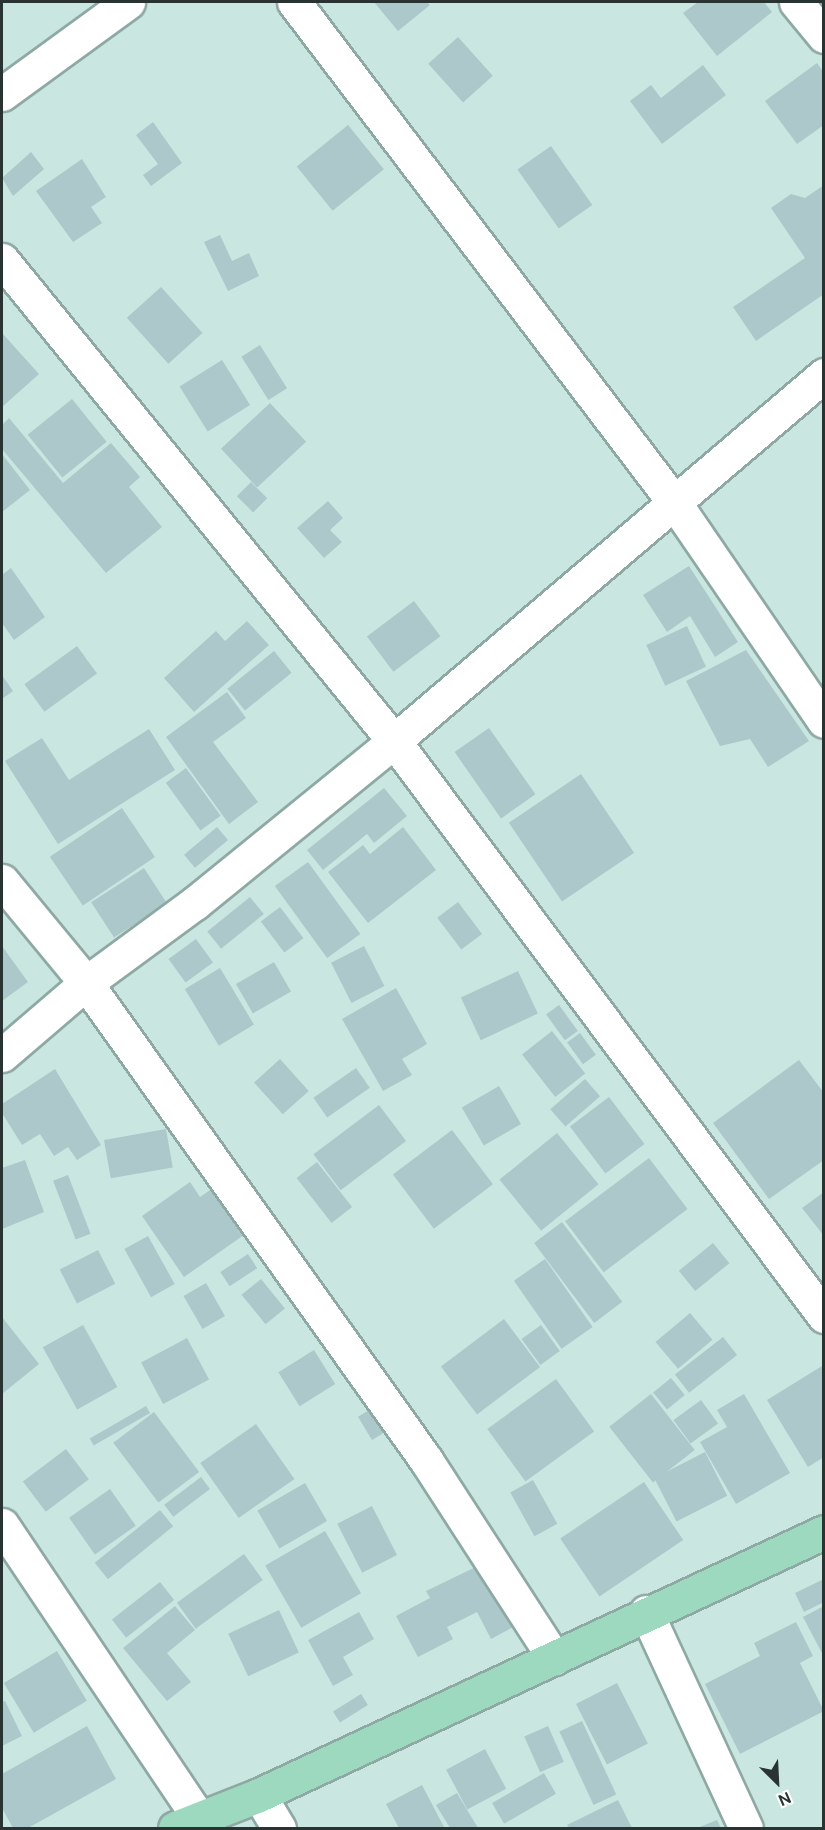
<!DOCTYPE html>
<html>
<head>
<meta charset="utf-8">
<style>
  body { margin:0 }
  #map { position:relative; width:825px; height:1830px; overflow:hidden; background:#cae6e1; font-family:"DM Sans",sans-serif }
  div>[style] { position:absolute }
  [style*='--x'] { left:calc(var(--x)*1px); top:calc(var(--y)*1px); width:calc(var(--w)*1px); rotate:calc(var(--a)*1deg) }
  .building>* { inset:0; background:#acc8cb; transform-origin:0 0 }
  .roads { filter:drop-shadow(2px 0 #8ea9a4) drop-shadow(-2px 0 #8ea9a4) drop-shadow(0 2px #8ea9a4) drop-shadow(0 -2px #8ea9a4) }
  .minor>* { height:33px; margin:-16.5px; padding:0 16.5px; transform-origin:16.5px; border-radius:16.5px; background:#fff }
  .major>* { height:33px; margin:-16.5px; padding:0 16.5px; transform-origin:16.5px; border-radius:16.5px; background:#9dd9bf }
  span { translate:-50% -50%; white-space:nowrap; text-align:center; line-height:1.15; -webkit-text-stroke:4.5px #fff; paint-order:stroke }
  .frame { position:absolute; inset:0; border:3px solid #293432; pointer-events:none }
  .north { position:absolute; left:747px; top:1752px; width:60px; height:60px; -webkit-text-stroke:4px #fff; paint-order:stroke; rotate:156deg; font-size:16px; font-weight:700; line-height:24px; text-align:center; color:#293432 }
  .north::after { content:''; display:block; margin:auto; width:21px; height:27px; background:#293432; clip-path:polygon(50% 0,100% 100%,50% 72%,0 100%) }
</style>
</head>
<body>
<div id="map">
  <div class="building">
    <i style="clip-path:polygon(374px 2px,427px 2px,430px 5px,398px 31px)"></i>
    <i style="clip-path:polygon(698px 2px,764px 2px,772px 12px,717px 56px,683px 13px)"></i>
    <i style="left:458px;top:37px;width:52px;height:40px;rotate:48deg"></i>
    <i style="clip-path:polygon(817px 63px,824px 73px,824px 125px,797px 144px,765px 101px)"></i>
    <i style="clip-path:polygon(703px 65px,726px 95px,662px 144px,630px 101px,651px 85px,661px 98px)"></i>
    <i style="clip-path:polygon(153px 122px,182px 163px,151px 186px,143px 175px,158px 164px,136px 135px)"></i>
    <i style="left:348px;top:125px;width:57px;height:66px;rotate:51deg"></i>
    <i style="left:551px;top:146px;width:72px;height:41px;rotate:55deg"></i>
    <i style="clip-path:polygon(31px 152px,44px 169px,13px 196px,2px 178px)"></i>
    <i style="clip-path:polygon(82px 159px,106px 197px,91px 207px,102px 223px,73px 242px,36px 191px)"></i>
    <i style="clip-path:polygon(824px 185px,824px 294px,756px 341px,733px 307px,805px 258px,771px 208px,791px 194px,805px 198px)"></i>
    <i style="clip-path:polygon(220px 235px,232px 261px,249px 253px,259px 276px,228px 291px,204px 242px)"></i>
    <i style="left:161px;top:287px;width:62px;height:46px;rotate:48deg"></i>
    <i style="clip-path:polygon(2px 333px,39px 374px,2px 407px)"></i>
    <i style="left:260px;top:345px;width:51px;height:22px;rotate:58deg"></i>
    <i style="left:222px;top:360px;width:53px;height:50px;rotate:58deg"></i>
    <i style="left:72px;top:399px;width:55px;height:57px;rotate:51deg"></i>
    <i style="left:270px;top:403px;width:53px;height:67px;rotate:47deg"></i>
    <i style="clip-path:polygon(9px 418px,63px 483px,111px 443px,140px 477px,129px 487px,162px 527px,106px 573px,2px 449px,2px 425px)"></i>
    <i style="clip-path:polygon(2px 454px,30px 490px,2px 512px)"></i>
    <i style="left:251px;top:482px;width:23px;height:20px;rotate:45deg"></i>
    <i style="clip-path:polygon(328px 501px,343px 518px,330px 530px,342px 542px,324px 558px,297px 528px)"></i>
    <i style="clip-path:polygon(689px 566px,738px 642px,715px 657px,690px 616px,667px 632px,643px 595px)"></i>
    <i style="clip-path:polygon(11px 568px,45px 617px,14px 640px,2px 623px,2px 575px)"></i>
    <i style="left:414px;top:601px;width:44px;height:59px;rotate:53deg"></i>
    <i style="clip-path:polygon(247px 621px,269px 645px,194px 712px,164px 678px,216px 631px,225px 641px)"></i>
    <i style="left:687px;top:626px;width:45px;height:45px;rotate:65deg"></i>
    <i style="left:77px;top:646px;width:34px;height:65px;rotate:54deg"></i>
    <i style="clip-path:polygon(746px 650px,809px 741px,768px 767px,750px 739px,720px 746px,686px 681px)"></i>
    <i style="left:274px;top:651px;width:28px;height:60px;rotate:51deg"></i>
    <i style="clip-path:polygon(2px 675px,13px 691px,2px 699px)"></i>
    <i style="clip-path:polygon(227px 692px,246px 718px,213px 742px,258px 802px,229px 824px,166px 737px)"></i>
    <i style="left:489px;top:728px;width:81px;height:42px;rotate:55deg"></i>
    <i style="clip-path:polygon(149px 729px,175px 770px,58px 844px,5px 761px,42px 738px,69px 780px)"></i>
    <i style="left:186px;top:768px;width:59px;height:25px;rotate:54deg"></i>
    <i style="left:581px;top:774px;width:95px;height:87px;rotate:56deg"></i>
    <i style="clip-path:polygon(384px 788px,407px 816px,374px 843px,367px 834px,323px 870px,307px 850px)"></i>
    <i style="left:122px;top:808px;width:59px;height:87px;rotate:56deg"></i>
    <i style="left:217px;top:827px;width:17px;height:43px;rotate:50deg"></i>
    <i style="clip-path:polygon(403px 827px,436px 870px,368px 923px,328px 872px,363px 845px,370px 854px)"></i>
    <i style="left:308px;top:862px;width:89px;height:41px;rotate:54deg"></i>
    <i style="left:144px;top:868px;width:42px;height:63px;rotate:57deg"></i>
    <i style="left:250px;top:897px;width:22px;height:55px;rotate:51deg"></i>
    <i style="left:458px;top:902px;width:40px;height:26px;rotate:53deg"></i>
    <i style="left:280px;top:907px;width:39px;height:24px;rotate:53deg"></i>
    <i style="left:196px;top:939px;width:29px;height:34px;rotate:54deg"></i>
    <i style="clip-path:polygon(2px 946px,28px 982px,2px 1001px)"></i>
    <i style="left:364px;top:946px;width:45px;height:37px;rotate:63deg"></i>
    <i style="left:274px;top:962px;width:34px;height:44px;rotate:60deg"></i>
    <i style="left:220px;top:968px;width:66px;height:41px;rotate:59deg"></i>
    <i style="left:518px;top:971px;width:47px;height:63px;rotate:65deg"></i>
    <i style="clip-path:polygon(396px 988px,427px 1044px,402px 1059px,412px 1075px,383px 1091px,342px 1019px)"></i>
    <i style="left:559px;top:1005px;width:32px;height:16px;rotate:54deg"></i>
    <i style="left:552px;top:1031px;width:54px;height:38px;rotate:52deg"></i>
    <i style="left:580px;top:1033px;width:27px;height:16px;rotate:54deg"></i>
    <i style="left:280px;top:1059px;width:43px;height:35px;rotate:48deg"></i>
    <i style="clip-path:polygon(799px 1060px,824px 1093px,824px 1160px,769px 1199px,713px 1123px)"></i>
    <i style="left:356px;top:1068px;width:24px;height:52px;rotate:55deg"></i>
    <i style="clip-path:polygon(55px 1069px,101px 1145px,77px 1160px,68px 1147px,54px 1156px,40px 1134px,22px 1145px,2px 1113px,2px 1104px)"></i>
    <i style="left:585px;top:1079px;width:23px;height:46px;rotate:49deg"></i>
    <i style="left:499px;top:1086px;width:44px;height:43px;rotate:60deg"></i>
    <i style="left:609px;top:1097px;width:59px;height:49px;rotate:53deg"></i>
    <i style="left:379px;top:1105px;width:45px;height:82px;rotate:53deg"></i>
    <i style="left:166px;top:1129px;width:39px;height:63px;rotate:80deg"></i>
    <i style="left:452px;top:1130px;width:68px;height:74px;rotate:53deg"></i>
    <i style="left:557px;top:1133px;width:66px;height:74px;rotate:51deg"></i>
    <i style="left:649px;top:1158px;width:64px;height:105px;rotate:53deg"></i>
    <i style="clip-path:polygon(25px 1160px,44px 1212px,2px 1229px,2px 1168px)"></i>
    <i style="left:317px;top:1162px;width:57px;height:26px;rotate:52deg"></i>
    <i style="left:68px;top:1175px;width:63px;height:16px;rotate:69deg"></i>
    <i style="clip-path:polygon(190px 1182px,200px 1197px,219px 1184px,251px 1230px,184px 1277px,142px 1216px)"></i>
    <i style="clip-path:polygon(824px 1192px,824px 1236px,802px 1208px)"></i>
    <i style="left:562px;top:1222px;width:100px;height:35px;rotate:53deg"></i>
    <i style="left:148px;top:1236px;width:55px;height:27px;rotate:61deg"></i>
    <i style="left:713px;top:1243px;width:26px;height:44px;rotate:51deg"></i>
    <i style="left:98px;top:1250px;width:38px;height:43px;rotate:63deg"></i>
    <i style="left:248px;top:1254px;width:17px;height:33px;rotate:57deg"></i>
    <i style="left:545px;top:1259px;width:83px;height:38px;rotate:55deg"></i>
    <i style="left:261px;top:1279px;width:38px;height:25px;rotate:51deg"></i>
    <i style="left:206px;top:1283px;width:38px;height:26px;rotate:60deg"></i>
    <i style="left:690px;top:1313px;width:35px;height:45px;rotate:50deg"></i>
    <i style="clip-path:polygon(2px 1317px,39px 1364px,2px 1394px)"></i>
    <i style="left:504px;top:1319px;width:60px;height:79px;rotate:53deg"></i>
    <i style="left:83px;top:1325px;width:71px;height:46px;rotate:61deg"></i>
    <i style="left:541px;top:1325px;width:32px;height:24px;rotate:54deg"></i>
    <i style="left:723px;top:1337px;width:23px;height:61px;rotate:52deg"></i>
    <i style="left:187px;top:1338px;width:47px;height:52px;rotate:62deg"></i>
    <i style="left:314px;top:1350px;width:40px;height:42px;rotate:58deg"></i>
    <i style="clip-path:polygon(822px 1366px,824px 1457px,808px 1467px,767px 1400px)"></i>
    <i style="left:671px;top:1378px;width:22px;height:23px;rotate:51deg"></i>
    <i style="left:556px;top:1379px;width:65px;height:85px;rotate:54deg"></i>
    <i style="left:651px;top:1394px;width:71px;height:53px;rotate:52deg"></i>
    <i style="clip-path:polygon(744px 1394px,790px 1473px,736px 1504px,700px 1442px,727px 1427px,717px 1410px)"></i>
    <i style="left:701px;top:1400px;width:29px;height:34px;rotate:54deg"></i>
    <i style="left:146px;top:1406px;width:8px;height:65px;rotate:60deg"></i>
    <i style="left:376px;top:1406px;width:27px;height:21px;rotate:59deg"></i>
    <i style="left:154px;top:1412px;width:75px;height:51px;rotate:53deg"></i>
    <i style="left:256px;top:1424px;width:67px;height:68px;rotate:55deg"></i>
    <i style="left:66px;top:1449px;width:38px;height:54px;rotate:53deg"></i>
    <i style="left:705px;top:1452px;width:49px;height:57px;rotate:63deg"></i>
    <i style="left:201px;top:1477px;width:15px;height:46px;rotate:53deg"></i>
    <i style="left:533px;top:1480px;width:50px;height:26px;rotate:61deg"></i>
    <i style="left:644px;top:1482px;width:70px;height:101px;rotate:56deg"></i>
    <i style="left:305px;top:1483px;width:44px;height:55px;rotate:60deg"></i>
    <i style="left:110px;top:1489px;width:45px;height:50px;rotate:55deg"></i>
    <i style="left:372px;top:1506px;width:55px;height:39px;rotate:63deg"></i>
    <i style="left:160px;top:1510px;width:21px;height:84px;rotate:51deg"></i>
    <i style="left:325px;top:1531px;width:72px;height:69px;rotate:60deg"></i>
    <i style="left:244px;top:1554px;width:32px;height:83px;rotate:54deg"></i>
    <i style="clip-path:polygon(482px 1564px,515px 1626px,491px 1639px,477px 1612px,447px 1627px,453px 1639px,418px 1657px,396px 1616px,430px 1598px,426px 1591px)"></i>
    <i style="clip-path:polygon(824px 1579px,824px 1602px,804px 1612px,795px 1593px)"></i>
    <i style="left:160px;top:1582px;width:23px;height:61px;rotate:52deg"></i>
    <i style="clip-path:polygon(175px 1606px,195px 1630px,167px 1653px,191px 1682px,167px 1701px,123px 1648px)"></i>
    <i style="clip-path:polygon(824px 1606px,824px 1657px,803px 1617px)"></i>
    <i style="left:279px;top:1610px;width:47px;height:56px;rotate:65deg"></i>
    <i style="clip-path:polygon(359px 1612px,374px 1639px,343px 1657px,353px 1675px,333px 1686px,308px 1640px)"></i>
    <i style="clip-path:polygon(796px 1622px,813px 1656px,800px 1663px,824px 1711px,740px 1754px,705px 1684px,760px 1656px,754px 1643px)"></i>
    <i style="left:57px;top:1651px;width:58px;height:62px;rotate:59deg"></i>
    <i style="left:617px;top:1683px;width:68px;height:46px;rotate:63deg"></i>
    <i style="left:361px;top:1694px;width:13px;height:33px;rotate:58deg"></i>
    <i style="clip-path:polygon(5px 1701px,22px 1736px,2px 1746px,2px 1702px)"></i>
    <i style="left:582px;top:1721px;width:81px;height:25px;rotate:65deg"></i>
    <i style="clip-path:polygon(87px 1726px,116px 1779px,28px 1828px,13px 1828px,2px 1808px,2px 1774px)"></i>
    <i style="left:548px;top:1726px;width:39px;height:26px;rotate:66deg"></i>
    <i style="left:485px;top:1749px;width:45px;height:44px;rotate:62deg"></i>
    <i style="left:544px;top:1773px;width:24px;height:60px;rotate:60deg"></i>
    <i style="clip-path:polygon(422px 1785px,444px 1827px,399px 1828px,386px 1804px)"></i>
    <i style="clip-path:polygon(457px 1793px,478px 1828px,450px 1828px,436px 1805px)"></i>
    <i style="clip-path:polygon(618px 1800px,632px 1828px,569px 1828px,567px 1825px)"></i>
    <i style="clip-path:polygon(717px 1820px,721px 1828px,697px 1828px)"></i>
  </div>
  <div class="roads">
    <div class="minor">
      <i style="--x:294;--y:2;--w:628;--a:52.77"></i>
      <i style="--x:674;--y:502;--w:265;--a:55.6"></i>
      <i style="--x:796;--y:2;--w:44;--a:50.5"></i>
      <i style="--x:2;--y:94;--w:156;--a:-36.1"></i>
      <i style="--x:2;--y:260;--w:621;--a:50.82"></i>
      <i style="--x:394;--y:741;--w:718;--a:53.21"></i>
      <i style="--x:2;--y:881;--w:132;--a:50.5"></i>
      <i style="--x:86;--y:983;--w:586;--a:54.52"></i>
      <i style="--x:426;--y:1460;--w:236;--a:57.1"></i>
      <i style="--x:2;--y:1055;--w:111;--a:-40.6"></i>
      <i style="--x:86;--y:983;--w:135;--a:-36.3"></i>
      <i style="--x:195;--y:903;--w:257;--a:-39.1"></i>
      <i style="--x:394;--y:741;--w:565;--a:-40.4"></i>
      <i style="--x:2;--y:1525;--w:353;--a:56.1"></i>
      <i style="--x:646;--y:1612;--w:238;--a:65.2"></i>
      <i style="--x:259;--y:1795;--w:39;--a:59"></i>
    </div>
    <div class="major">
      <i style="--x:175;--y:1828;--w:90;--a:-21.4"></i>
      <i style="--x:259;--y:1795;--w:623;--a:-24.96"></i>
    </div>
  </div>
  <div class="frame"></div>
  <div class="north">N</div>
</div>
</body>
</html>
